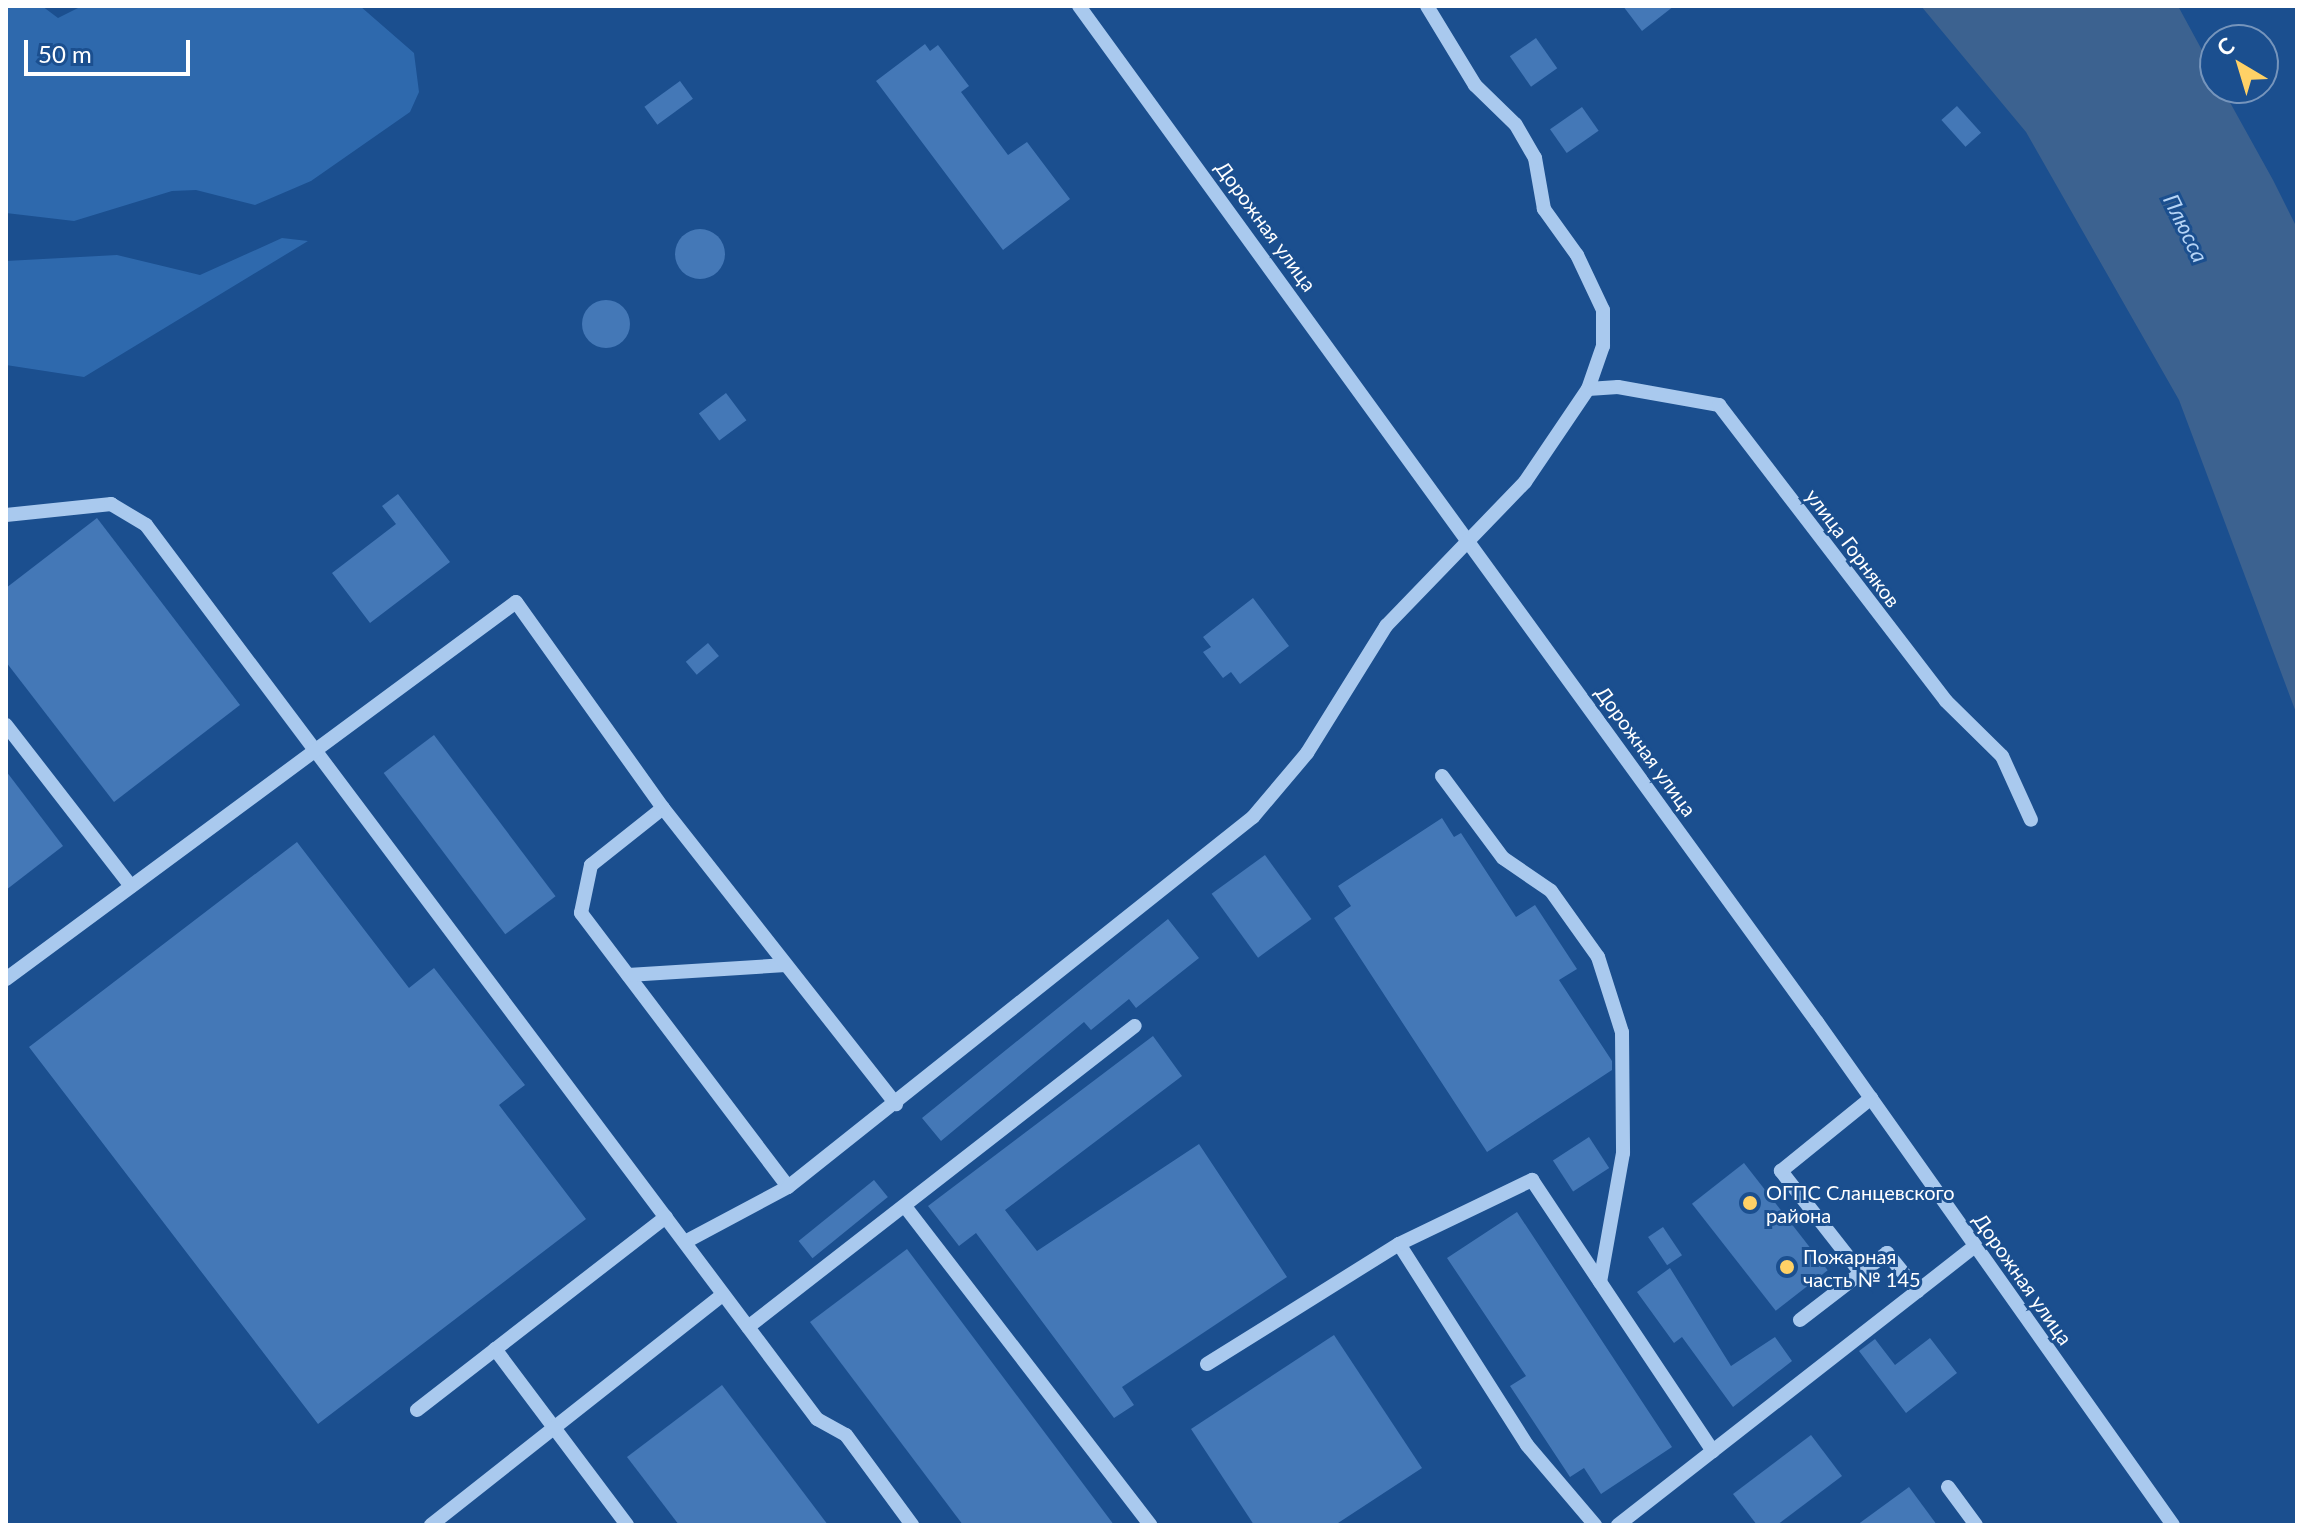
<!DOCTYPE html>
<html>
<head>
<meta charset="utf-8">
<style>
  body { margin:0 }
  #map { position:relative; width:2303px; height:1531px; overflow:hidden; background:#1b4f8f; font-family:Lato,sans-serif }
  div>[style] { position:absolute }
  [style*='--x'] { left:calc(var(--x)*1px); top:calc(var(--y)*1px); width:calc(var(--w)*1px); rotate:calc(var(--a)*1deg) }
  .green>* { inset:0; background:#2e69ad }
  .water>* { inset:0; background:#3c6290 }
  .building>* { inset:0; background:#4478b7; transform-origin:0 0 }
  .round { border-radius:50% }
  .minor>* { height:14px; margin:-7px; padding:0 7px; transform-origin:7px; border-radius:7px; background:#a9c9ee }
  .dots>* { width:22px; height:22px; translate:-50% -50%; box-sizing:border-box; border:4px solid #1b4f8f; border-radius:50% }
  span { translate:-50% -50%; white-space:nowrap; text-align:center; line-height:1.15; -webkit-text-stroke:6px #1b4f8f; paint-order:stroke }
  .street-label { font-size:20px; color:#fff }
  .poi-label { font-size:20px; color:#fff }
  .left { translate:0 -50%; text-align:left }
  .water-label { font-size:22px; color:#b5d3f5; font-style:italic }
  .frame { position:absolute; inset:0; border:8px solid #fff; pointer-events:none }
  .north { position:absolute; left:2199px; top:24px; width:80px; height:80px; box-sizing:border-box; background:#1b4f8f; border:2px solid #7695bc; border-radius:50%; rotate:322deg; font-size:22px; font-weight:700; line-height:32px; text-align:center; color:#fff }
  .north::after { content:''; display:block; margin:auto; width:28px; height:36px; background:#ffd166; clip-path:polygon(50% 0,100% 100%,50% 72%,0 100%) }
  .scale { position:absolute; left:24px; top:40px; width:166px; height:36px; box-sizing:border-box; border:4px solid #fff; border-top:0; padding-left:10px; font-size:24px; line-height:28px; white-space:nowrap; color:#fff; -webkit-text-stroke:6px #1b4f8f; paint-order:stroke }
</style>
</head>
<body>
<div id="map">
  <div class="green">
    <i style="clip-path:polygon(6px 6px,42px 6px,58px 18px,82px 6px,360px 6px,414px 53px,419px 92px,410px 112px,311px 181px,255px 205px,196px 190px,172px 191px,74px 221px,6px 213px)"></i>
    <i style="clip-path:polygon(282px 238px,308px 241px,84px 377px,6px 365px,6px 261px,117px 255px,200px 275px)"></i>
  </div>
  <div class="water">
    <i style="clip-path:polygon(1921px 6px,2178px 6px,2215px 74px,2215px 88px,2222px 88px,2273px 180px,2297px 228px,2297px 715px,2179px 400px,2026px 132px)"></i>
  </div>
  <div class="building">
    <i style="clip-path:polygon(1623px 6px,1674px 6px,1642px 31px)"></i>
    <i style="left:1536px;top:38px;width:37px;height:32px;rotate:55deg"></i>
    <i style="clip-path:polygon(925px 44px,930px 51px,938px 45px,969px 86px,961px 92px,1008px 155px,1027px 142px,1070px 199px,1003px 250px,876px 81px)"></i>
    <i style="left:680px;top:81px;width:22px;height:44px;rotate:54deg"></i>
    <i style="left:1957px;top:106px;width:36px;height:21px;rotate:48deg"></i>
    <i style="left:1582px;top:107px;width:29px;height:39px;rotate:55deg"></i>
    <i class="round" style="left:675px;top:229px;width:50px;height:50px"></i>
    <i class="round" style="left:582px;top:300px;width:48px;height:48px"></i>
    <i style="left:726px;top:393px;width:34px;height:34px;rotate:53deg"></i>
    <i style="clip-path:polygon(398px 494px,450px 562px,370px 623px,332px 573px,396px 524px,382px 506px)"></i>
    <i style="clip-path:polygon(97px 518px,240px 705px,114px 802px,6px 662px,6px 588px)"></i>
    <i style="clip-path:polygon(1253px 598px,1289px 646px,1240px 684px,1231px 672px,1223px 678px,1203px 652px,1211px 647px,1203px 637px)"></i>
    <i style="left:708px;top:643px;width:17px;height:29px;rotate:50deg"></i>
    <i style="left:434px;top:735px;width:202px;height:63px;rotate:53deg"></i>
    <i style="clip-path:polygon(6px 771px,63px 846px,6px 890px)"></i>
    <i style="clip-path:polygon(1442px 818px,1454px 837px,1461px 833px,1516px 917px,1535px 905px,1577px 969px,1559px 980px,1612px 1061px,1612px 1070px,1487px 1152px,1334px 918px,1351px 906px,1338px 886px)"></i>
    <i style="clip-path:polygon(297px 842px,409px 988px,434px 968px,525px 1085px,499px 1105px,586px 1219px,318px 1424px,29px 1047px)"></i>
    <i style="left:1265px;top:855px;width:79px;height:66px;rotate:54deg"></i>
    <i style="clip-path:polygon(1168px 919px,1199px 958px,1136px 1008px,1129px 999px,1091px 1030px,1084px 1022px,941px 1141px,922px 1118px)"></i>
    <i style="clip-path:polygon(1153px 1036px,1182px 1076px,1005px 1210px,1037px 1251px,1199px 1144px,1287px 1277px,1122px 1387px,1134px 1405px,1114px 1418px,976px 1233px,959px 1246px,928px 1206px)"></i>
    <i style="left:1589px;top:1137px;width:37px;height:43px;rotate:57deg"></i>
    <i style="left:1744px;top:1163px;width:136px;height:66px;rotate:52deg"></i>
    <i style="left:874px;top:1180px;width:22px;height:97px;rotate:51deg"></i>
    <i style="clip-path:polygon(1517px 1212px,1672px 1447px,1601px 1494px,1584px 1468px,1570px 1477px,1510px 1386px,1526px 1376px,1447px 1258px)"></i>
    <i style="left:1663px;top:1227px;width:34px;height:18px;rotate:56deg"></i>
    <i style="clip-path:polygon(907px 1249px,1114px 1525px,963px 1525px,810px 1322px)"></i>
    <i style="clip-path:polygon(1670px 1268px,1731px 1366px,1775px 1337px,1792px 1361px,1733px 1407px,1682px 1337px,1674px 1343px,1637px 1292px)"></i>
    <i style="clip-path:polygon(1334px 1335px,1422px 1468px,1335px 1525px,1254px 1525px,1191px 1429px)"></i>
    <i style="clip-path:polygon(1930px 1338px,1957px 1373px,1906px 1413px,1859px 1351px,1875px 1339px,1895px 1365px)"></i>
    <i style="clip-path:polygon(722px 1385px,828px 1525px,679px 1525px,627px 1457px)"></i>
    <i style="clip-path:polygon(1811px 1435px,1842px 1476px,1777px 1525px,1757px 1525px,1733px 1494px)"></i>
    <i style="clip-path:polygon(1909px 1487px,1937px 1525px,1857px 1525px)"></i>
  </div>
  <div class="minor">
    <i style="--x:1079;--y:6;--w:1256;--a:54.01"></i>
    <i style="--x:1817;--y:1022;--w:616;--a:54.71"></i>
    <i style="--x:1588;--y:389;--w:30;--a:-4"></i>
    <i style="--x:1618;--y:387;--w:103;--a:10.1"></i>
    <i style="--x:1719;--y:405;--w:373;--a:52.5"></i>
    <i style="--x:1946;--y:701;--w:78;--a:44.5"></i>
    <i style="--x:2002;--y:756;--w:70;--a:65.6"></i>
    <i style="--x:6;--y:515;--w:106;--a:-6"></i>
    <i style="--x:111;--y:504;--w:41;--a:31"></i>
    <i style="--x:146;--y:525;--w:1118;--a:53.11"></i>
    <i style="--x:817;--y:1419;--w:33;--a:29"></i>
    <i style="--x:846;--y:1435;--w:112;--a:53.7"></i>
    <i style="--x:6;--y:725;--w:204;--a:52.2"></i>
    <i style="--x:1442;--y:776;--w:102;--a:53.4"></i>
    <i style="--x:1503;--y:858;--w:58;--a:34.5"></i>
    <i style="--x:1551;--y:891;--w:81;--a:54.5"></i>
    <i style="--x:1598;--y:957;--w:79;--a:72.3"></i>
    <i style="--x:1622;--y:1032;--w:121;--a:89.5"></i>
    <i style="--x:1623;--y:1153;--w:131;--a:100.1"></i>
    <i style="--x:663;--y:808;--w:92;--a:141.6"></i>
    <i style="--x:591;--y:865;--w:49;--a:101.8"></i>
    <i style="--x:581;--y:913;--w:343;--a:52.9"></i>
    <i style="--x:628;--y:975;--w:158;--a:-3.6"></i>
    <i style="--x:6;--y:979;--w:634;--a:-36.47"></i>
    <i style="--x:516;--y:602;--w:253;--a:54.5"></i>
    <i style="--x:663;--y:808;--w:377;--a:51.8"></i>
    <i style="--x:907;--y:1209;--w:399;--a:52.4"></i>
    <i style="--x:685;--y:1242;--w:117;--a:-28.1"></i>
    <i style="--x:788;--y:1187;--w:594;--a:-38.51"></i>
    <i style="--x:1253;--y:817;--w:84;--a:-49.8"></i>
    <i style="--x:1307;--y:753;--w:150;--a:-58.1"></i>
    <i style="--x:1386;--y:626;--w:200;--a:-46"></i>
    <i style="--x:1525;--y:482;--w:112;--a:-55.9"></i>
    <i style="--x:1588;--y:389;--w:46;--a:-70.8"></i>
    <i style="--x:1603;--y:346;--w:36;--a:-90"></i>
    <i style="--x:1603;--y:310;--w:61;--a:-115.3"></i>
    <i style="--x:1577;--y:255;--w:57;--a:-125.7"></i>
    <i style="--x:1544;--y:209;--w:52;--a:-100"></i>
    <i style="--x:1535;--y:158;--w:39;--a:-120"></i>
    <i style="--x:1515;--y:124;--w:56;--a:-135.7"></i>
    <i style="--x:1475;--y:85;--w:92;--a:-121.3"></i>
    <i style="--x:1399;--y:1244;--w:238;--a:57.5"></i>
    <i style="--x:1527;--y:1445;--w:105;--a:49.6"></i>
    <i style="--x:1861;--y:1273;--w:130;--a:-128.1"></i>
    <i style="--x:1781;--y:1171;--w:116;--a:-39"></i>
    <i style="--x:1800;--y:1320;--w:110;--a:-37.6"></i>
    <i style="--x:1887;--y:1253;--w:49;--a:50.8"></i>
    <i style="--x:748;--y:1327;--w:490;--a:-37.9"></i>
    <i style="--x:495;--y:1349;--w:220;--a:53.1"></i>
    <i style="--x:1207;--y:1364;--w:226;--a:-32"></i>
    <i style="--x:1399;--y:1244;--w:148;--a:-25.7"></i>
    <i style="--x:1532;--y:1180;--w:326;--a:56.3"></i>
    <i style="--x:417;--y:1410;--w:315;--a:-37.8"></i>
    <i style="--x:1948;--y:1487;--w:47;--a:53.6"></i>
    <i style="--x:431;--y:1525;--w:372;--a:-38.3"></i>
    <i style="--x:1618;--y:1525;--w:453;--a:-38"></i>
  </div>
  <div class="dots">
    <i style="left:1750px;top:1203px;background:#ffd166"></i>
    <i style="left:1787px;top:1267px;background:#ffd166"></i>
  </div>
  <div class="street-label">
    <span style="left:1266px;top:226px;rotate:54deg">Дорожная улица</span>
    <span style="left:1853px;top:548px;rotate:53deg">улица Горняков</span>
    <span style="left:1646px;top:751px;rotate:54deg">Дорожная улица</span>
    <span style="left:2023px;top:1279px;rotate:55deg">Дорожная улица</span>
  </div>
  <div class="poi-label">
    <span class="left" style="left:1766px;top:1204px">ОГПС Сланцевского<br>района</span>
    <span class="left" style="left:1803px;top:1268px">Пожарная<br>часть № 145</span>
  </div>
  <div class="water-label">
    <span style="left:2186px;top:228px;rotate:64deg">Плюсса</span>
  </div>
  <div class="frame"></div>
  <div class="north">С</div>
  <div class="scale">50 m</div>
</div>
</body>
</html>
